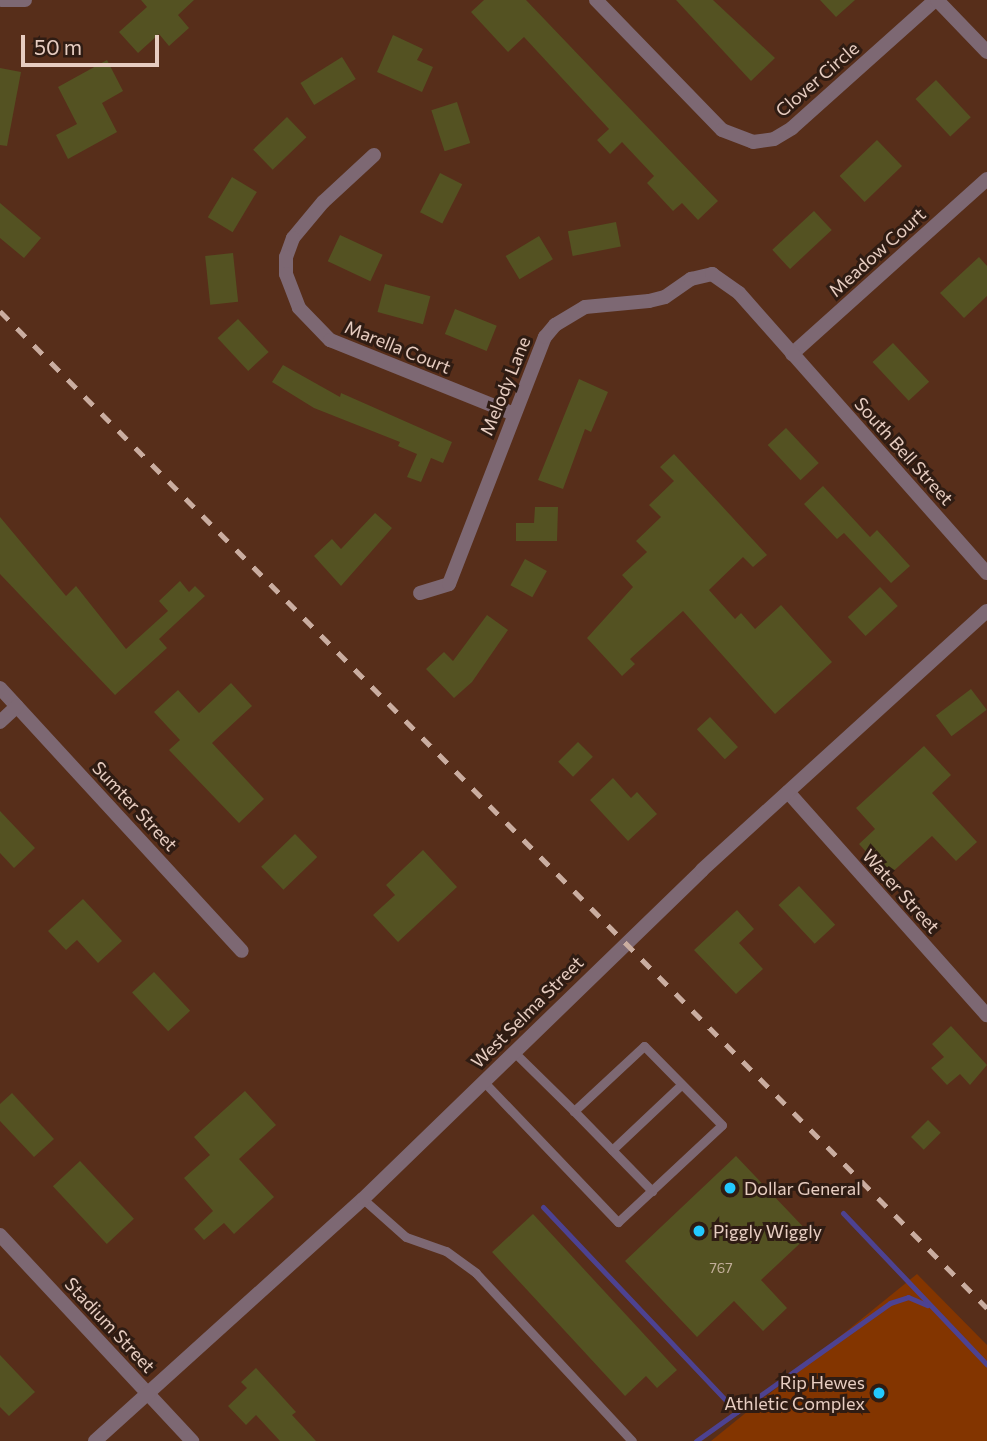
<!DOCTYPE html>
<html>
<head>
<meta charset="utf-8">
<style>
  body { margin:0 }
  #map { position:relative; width:987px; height:1441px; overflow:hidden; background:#572e1a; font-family:Commissioner,sans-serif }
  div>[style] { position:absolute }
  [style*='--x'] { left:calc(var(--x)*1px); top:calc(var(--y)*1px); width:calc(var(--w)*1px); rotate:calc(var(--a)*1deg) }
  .green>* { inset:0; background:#833500 }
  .stream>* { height:5px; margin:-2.5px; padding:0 2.5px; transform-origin:2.5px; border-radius:2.5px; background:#4d4291 }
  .building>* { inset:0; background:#545222; transform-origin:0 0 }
  .service>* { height:9px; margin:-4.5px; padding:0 4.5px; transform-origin:4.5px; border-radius:4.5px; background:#7d6873 }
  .minor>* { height:14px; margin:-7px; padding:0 7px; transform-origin:7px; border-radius:7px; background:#7d6873 }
  .tertiary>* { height:14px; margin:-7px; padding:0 7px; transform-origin:7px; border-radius:7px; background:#7d6873 }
  .rail>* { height:5px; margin-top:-2.5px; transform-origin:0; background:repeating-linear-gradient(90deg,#caada0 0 12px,transparent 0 24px) }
  .dots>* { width:19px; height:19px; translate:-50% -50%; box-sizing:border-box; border:4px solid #2f1c13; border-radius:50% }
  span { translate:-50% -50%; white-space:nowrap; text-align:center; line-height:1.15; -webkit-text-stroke:6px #2f1c13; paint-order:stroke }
  .number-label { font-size:14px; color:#c2ae99 }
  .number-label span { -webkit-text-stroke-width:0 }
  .street-label { font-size:18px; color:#e7cdc1 }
  .poi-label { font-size:18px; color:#e7cdc1 }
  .left { translate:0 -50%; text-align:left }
  .right { translate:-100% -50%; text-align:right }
  .scale { position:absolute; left:21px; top:35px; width:138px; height:32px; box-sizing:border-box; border:4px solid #e7cdc1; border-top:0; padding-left:9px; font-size:21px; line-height:24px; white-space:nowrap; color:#e7cdc1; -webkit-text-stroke:5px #2f1c13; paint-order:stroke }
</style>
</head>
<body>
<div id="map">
  <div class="green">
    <i style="clip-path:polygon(917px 1274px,987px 1345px,987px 1441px,711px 1441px)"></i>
  </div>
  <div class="stream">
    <i style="--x:543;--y:1207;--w:282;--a:46.6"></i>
    <i style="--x:843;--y:1213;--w:209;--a:46.5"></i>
    <i style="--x:696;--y:1441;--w:238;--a:-35.4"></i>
    <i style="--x:890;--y:1303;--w:19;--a:-18"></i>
    <i style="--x:908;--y:1297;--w:21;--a:23"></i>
  </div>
  <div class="building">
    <i style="clip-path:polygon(141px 0,194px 0,178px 15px,189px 28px,169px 46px,159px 34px,138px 53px,119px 32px,147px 7px)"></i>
    <i style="clip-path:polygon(484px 0,526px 0,718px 201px,698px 220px,682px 203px,673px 211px,647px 183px,654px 176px,622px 142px,610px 154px,597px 140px,609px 129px,524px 37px,508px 52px,471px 12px)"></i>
    <i style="clip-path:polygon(676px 0,713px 0,775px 58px,751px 81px)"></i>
    <i style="clip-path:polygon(820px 0,855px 0,836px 17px)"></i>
    <i style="clip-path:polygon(393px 35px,423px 49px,417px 60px,433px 67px,422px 92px,377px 72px)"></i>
    <i style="left:342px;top:57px;width:26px;height:49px;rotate:58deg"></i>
    <i style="clip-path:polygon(107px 60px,123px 91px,102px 103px,117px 132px,68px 159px,56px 135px,77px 124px,58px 87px)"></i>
    <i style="clip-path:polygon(0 68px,21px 72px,7px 146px,0 145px)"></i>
    <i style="left:936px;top:80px;width:51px;height:28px;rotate:47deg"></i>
    <i style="left:457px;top:102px;width:43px;height:27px;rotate:72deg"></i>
    <i style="left:287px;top:117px;width:28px;height:47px;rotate:46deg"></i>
    <i style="left:877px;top:140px;width:36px;height:52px;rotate:46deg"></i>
    <i style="left:440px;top:173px;width:25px;height:44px;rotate:27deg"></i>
    <i style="left:232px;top:177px;width:29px;height:47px;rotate:31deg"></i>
    <i style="clip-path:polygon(0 203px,41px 238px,24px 258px,0 238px)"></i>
    <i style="left:814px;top:211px;width:26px;height:57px;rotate:47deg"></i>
    <i style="left:616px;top:222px;width:25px;height:49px;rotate:79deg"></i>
    <i style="left:340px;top:235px;width:47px;height:29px;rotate:25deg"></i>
    <i style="left:539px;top:236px;width:27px;height:39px;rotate:59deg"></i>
    <i style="left:233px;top:253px;width:49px;height:28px;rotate:84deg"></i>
    <i style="clip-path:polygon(979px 257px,987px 266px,987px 296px,964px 318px,940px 293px)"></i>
    <i style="left:385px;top:284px;width:47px;height:29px;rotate:15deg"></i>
    <i style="left:455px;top:309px;width:45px;height:27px;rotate:22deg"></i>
    <i style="left:238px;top:319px;width:45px;height:28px;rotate:47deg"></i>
    <i style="left:893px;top:343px;width:53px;height:28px;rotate:47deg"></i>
    <i style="clip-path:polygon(283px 365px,340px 397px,341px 393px,452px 442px,443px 463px,431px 458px,421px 482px,407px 477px,417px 454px,398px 446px,400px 442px,314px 408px,272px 382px)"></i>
    <i style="clip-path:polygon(579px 379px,608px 392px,591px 432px,585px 429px,563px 489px,538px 480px)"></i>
    <i style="left:786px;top:428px;width:48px;height:25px;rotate:47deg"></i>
    <i style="clip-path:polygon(674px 454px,767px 555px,753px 567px,743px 557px,709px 590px,735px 619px,741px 613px,755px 629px,781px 605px,832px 662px,775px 714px,683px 611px,630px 659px,635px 664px,622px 676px,587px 638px,633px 587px,622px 575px,647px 552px,636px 541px,661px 517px,649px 505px,674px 481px,660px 467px)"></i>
    <i style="clip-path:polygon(823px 486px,870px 537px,877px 530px,910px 566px,891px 583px,844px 533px,837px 539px,804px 504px)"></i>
    <i style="clip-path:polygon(535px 507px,558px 507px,557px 541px,516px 541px,516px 523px,534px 523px)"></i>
    <i style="clip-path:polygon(375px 513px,392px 528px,341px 586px,314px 556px,332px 539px,341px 549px)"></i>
    <i style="clip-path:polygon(0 517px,66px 596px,76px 586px,126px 649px,168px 611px,159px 601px,180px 581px,189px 592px,195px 586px,205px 596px,159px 639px,167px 648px,115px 695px,0 574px)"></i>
    <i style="left:525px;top:559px;width:25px;height:30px;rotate:29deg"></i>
    <i style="left:880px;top:587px;width:26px;height:44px;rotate:47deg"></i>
    <i style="clip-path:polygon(487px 615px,508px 630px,472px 682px,454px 698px,426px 669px,444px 652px,453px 661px)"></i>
    <i style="clip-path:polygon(231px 683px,252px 706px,212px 743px,264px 799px,239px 823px,169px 750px,180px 740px,154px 712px,178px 690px,199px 713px)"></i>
    <i style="left:971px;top:689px;width:26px;height:44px;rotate:53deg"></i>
    <i style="left:710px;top:717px;width:41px;height:18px;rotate:47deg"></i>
    <i style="left:578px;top:742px;width:21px;height:28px;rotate:45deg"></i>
    <i style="clip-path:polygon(924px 746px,951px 775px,932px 793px,977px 842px,956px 861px,932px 836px,888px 876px,859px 844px,875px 829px,856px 808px)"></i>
    <i style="clip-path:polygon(613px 778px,631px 798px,637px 792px,657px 814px,628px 841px,590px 800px)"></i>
    <i style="clip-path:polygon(0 811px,35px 848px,14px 868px,0 853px)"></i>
    <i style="left:295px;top:834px;width:32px;height:47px;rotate:46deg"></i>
    <i style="clip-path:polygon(423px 850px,457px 887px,398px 942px,373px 915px,395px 895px,386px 885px)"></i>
    <i style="left:799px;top:886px;width:53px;height:28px;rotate:47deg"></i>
    <i style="clip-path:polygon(83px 899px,122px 941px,98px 963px,77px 940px,66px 950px,48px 931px)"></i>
    <i style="clip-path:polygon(737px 910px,754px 929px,739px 943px,763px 969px,736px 994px,694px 950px)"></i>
    <i style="left:154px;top:972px;width:53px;height:30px;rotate:47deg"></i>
    <i style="clip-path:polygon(951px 1026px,987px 1065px,970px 1085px,960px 1074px,947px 1085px,931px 1068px,944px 1057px,932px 1044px)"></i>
    <i style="clip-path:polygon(245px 1091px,276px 1125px,239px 1159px,274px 1197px,234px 1234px,224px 1223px,204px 1240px,194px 1229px,213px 1211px,184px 1178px,210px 1155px,194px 1137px)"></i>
    <i style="clip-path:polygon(12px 1093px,54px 1139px,34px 1157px,0 1121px,0 1104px)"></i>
    <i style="left:928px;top:1120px;width:18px;height:24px;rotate:45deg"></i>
    <i style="clip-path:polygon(736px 1156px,810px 1234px,761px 1280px,787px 1308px,763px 1331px,734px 1301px,697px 1337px,625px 1261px)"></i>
    <i style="left:80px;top:1161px;width:79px;height:37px;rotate:47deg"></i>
    <i style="clip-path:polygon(533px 1214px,677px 1370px,657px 1388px,646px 1376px,625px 1396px,492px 1252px)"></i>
    <i style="clip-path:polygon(0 1355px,35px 1392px,9px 1416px,0 1407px)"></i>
    <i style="clip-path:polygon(256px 1368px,296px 1412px,292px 1415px,316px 1441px,280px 1441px,256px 1415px,246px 1425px,228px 1406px,247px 1388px,241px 1382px)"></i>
  </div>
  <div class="service">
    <i style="--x:484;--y:1082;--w:194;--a:46.3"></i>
    <i style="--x:618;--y:1222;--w:142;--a:-43"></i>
    <i style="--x:722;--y:1125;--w:111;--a:-134.6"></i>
    <i style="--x:644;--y:1046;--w:96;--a:137.1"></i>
    <i style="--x:574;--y:1111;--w:84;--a:-135.5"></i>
    <i style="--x:574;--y:1111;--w:112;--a:45.7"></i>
    <i style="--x:612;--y:1150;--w:95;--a:-43.3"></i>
    <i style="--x:363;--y:1199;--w:57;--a:41.5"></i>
    <i style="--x:406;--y:1237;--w:42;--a:19.3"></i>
    <i style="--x:446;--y:1251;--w:37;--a:36"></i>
    <i style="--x:476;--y:1273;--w:229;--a:47.1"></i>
  </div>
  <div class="minor">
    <i style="--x:2;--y:0;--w:23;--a:0"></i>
    <i style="--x:596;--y:0;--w:181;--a:45.9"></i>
    <i style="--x:722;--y:130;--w:33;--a:21"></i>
    <i style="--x:753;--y:142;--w:21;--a:-8"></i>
    <i style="--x:774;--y:139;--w:21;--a:-31"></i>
    <i style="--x:792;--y:128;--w:192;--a:-41.8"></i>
    <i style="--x:937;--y:0;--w:72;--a:46.1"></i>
    <i style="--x:374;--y:155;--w:69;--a:137.3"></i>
    <i style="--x:323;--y:202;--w:47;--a:129.8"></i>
    <i style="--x:293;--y:238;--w:20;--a:110"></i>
    <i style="--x:286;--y:257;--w:17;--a:90"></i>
    <i style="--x:286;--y:274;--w:36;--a:69"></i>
    <i style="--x:299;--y:308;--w:45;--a:45.9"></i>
    <i style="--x:330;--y:340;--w:198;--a:21.9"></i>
    <i style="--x:792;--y:354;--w:262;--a:-41.9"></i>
    <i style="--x:420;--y:593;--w:30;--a:-17"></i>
    <i style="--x:449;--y:584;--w:265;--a:-68.8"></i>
    <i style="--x:545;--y:337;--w:16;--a:-50"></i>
    <i style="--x:555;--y:325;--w:35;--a:-31"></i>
    <i style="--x:585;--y:307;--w:64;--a:-5.4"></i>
    <i style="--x:649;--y:301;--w:16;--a:-14"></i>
    <i style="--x:665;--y:297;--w:32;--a:-35"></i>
    <i style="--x:691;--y:279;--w:22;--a:-13"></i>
    <i style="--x:712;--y:274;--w:33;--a:35"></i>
    <i style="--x:739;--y:293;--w:374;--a:48.5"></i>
    <i style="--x:0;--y:688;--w:357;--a:47.4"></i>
    <i style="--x:0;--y:722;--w:23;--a:-43"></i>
    <i style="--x:788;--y:792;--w:299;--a:48.3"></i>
    <i style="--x:0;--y:1235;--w:282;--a:47"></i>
  </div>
  <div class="tertiary">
    <i style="--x:95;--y:1441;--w:361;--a:-42.1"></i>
    <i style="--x:363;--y:1199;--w:472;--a:-44.1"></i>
    <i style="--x:702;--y:870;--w:385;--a:-42.3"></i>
  </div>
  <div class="rail">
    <i style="--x:0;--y:311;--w:1403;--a:45.29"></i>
  </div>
  <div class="dots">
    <i style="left:730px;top:1188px;background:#23c9fe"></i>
    <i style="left:699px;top:1231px;background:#23c9fe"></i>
    <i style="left:879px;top:1393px;background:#23c9fe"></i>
  </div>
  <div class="number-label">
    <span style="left:721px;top:1268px">767</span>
  </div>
  <div class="street-label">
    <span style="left:817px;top:79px;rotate:-41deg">Clover Circle</span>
    <span style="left:877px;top:252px;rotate:-42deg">Meadow Court</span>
    <span style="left:398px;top:347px;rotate:22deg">Marella Court</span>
    <span style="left:505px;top:386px;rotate:-68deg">Melody Lane</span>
    <span style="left:904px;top:451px;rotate:48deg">South Bell Street</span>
    <span style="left:135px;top:806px;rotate:47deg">Sumter Street</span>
    <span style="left:901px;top:891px;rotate:48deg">Water Street</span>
    <span style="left:527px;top:1012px;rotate:-45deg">West Selma Street</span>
    <span style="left:110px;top:1325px;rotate:47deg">Stadium Street</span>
  </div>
  <div class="poi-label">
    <span class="left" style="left:744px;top:1188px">Dollar General</span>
    <span class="left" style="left:713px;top:1231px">Piggly Wiggly</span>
    <span class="right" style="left:865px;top:1393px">Rip Hewes<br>Athletic Complex</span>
  </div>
  <div class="scale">50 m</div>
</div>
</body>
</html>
